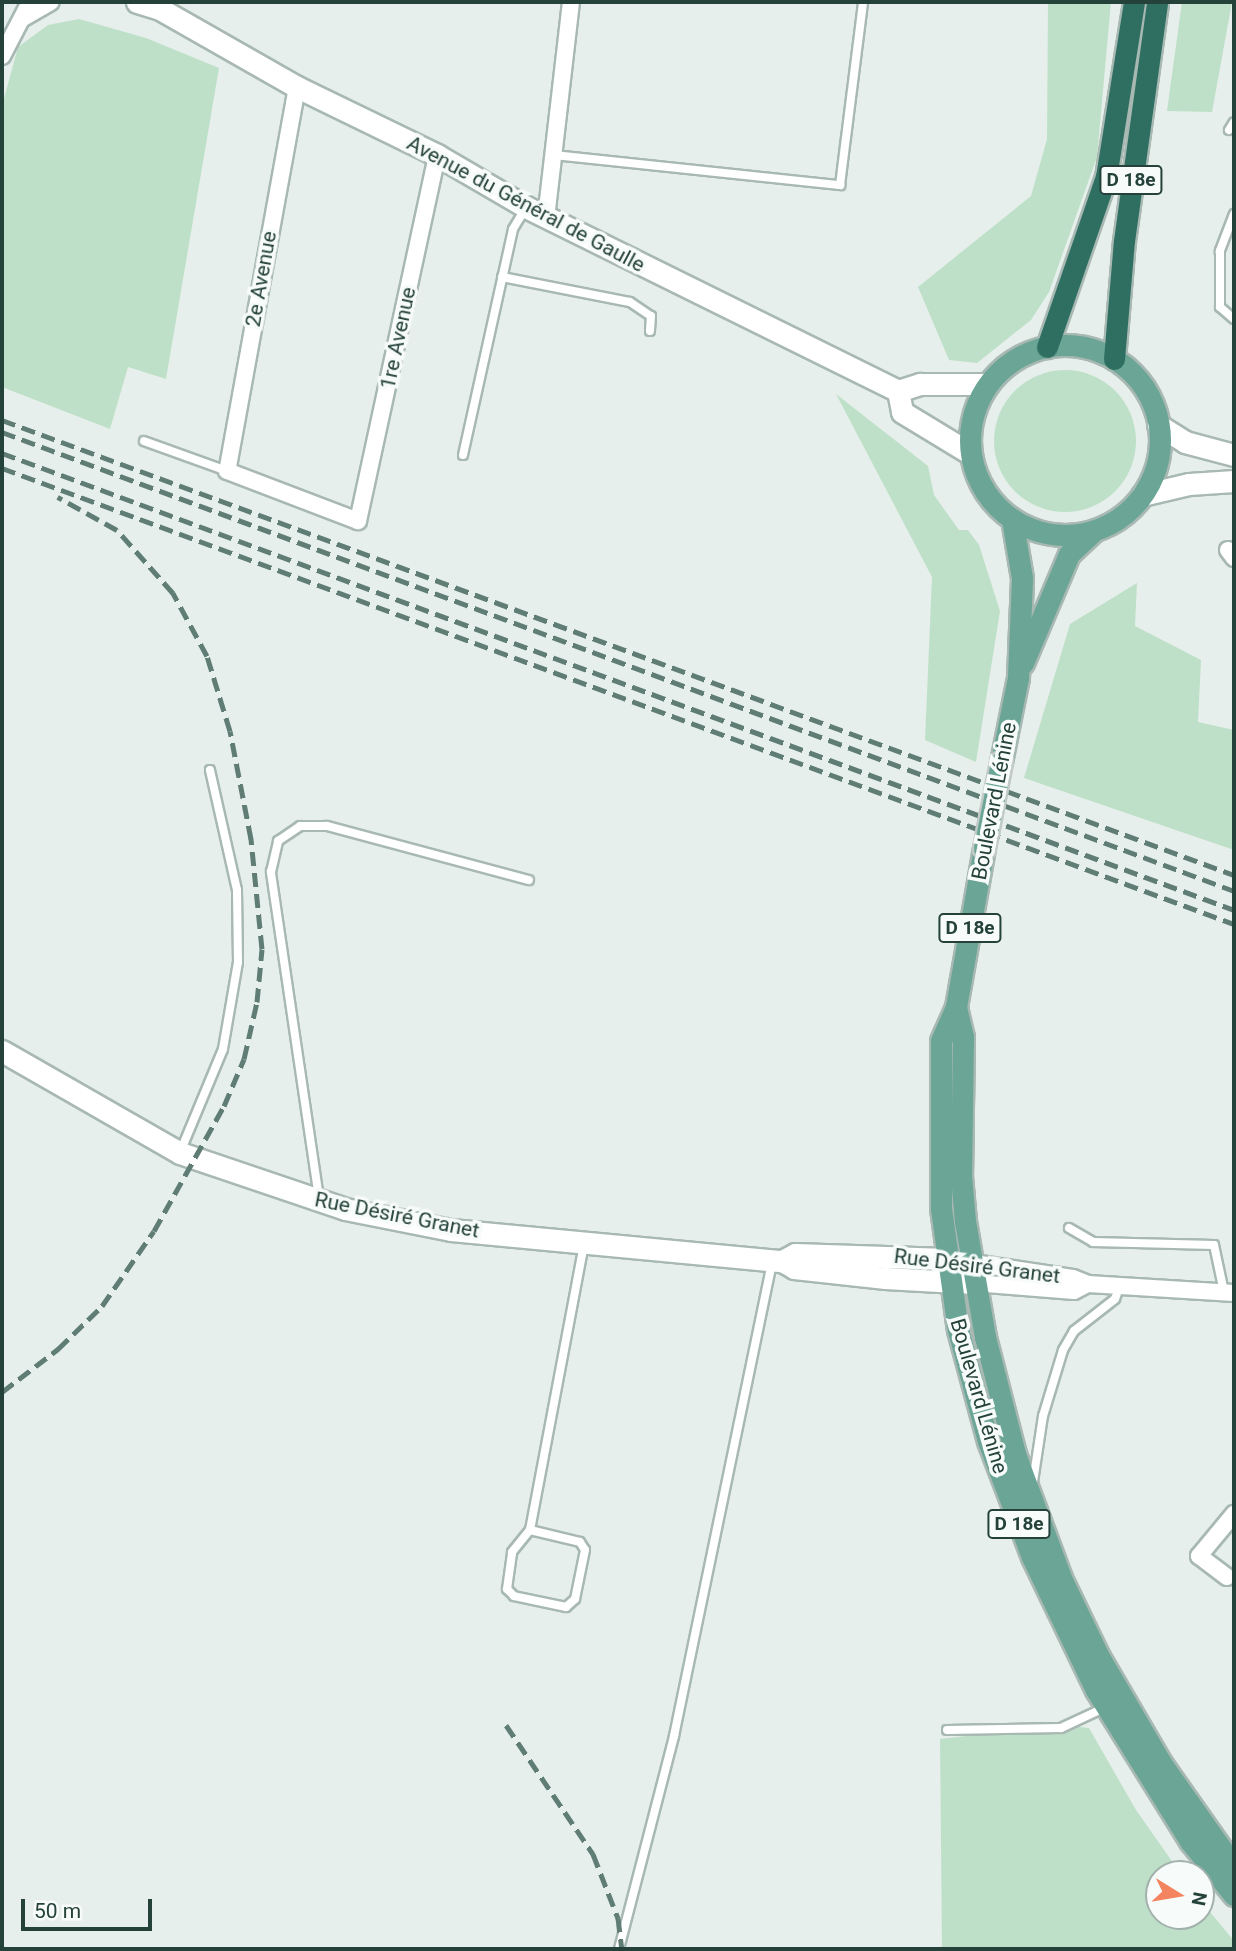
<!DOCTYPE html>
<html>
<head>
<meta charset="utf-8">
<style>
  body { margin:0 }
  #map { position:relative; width:1236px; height:1951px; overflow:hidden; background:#e6efeb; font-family:Roboto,sans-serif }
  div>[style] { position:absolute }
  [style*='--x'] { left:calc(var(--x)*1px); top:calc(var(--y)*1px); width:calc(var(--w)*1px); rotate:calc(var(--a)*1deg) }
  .green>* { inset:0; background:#bfe0c8 }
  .round { border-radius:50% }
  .roads { filter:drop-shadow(2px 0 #a8b8b2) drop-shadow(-2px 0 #a8b8b2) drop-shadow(0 2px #a8b8b2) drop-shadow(0 -2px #a8b8b2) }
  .lane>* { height:8px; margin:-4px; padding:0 4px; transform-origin:4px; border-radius:4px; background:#fff }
  .street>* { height:16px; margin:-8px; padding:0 8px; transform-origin:8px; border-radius:8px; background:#fff }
  .secondary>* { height:21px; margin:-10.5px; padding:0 10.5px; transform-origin:10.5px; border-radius:10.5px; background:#fff }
  .primary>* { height:21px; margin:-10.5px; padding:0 10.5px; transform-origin:10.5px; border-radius:10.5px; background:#6aa596 }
  .primary>.ring { margin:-10.5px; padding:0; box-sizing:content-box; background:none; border:21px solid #6aa596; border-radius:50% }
  .highway>* { height:21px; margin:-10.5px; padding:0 10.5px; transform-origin:10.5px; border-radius:10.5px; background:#2f6f62 }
  .rail>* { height:5px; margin-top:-2.5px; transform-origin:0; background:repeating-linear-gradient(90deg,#5f7d75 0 14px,transparent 0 21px) }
  .bridges { filter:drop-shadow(2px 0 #c2cac8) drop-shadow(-2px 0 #c2cac8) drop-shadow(0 2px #c2cac8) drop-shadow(0 -2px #c2cac8) }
  .primary-bridge>* { height:21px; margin:-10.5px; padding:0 10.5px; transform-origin:10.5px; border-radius:10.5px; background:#6aa596 }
  span { translate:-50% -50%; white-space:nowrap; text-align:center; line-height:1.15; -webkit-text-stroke:7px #f7fbf9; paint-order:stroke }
  .shield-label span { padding:2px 5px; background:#f7fbf9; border:2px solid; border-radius:5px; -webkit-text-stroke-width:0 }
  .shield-label { font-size:19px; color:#24423a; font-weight:700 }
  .street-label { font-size:21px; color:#24423a }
  .frame { position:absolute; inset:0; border:4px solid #24423a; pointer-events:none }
  .north { position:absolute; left:1145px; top:1860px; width:70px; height:70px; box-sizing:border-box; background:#f7fbf9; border:2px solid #a3b1ad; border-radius:50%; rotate:101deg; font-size:19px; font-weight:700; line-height:28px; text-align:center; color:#24423a }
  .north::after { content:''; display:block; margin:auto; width:24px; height:32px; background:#f4845f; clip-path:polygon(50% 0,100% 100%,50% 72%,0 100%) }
  .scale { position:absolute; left:21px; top:1899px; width:131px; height:32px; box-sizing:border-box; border:4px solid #24423a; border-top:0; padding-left:9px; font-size:21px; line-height:24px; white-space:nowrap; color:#24423a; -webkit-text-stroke:5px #f7fbf9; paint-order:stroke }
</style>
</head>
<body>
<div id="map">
  <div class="green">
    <i style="clip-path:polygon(1048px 2px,1111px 2px,1097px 157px,1049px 292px,1031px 320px,977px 363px,949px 360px,918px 287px,1031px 196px,1047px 139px)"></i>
    <i style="clip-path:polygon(1182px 2px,1232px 2px,1212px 112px,1167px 111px)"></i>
    <i style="clip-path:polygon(79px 19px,146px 38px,219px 68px,166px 379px,128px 367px,110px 429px,2px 387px,2px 106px,18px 47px,48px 25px)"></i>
    <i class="round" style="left:994px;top:370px;width:142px;height:142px"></i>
    <i style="clip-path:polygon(836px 394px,928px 466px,934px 495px,959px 530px,968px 530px,979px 545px,1000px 611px,976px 762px,925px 740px,932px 577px)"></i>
    <i style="clip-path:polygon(1137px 583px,1135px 626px,1201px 660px,1198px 722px,1234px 730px,1234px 850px,1024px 778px,1070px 624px)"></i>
    <i style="clip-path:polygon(1061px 1725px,1089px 1728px,1136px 1810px,1181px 1874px,1159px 1874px,1159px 1916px,1201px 1916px,1201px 1901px,1234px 1941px,1234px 1949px,942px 1949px,940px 1739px)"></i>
  </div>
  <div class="roads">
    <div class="lane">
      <i style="--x:1229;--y:130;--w:9;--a:-58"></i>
      <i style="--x:553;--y:155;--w:289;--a:6"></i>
      <i style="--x:840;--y:185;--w:184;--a:-82.8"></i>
      <i style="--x:1234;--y:214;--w:40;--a:111"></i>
      <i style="--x:1220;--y:251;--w:56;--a:90"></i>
      <i style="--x:1220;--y:307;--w:18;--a:41"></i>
      <i style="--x:502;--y:277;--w:130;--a:11.1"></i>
      <i style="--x:630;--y:302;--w:25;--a:34"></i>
      <i style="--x:651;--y:316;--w:15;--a:94"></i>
      <i style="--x:144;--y:441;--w:88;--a:19.9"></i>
      <i style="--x:463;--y:455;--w:231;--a:-77.5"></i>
      <i style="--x:513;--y:229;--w:26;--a:-59"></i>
      <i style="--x:181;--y:1150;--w:109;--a:-67.4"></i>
      <i style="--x:223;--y:1049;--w:88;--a:-80.2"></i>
      <i style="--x:238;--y:962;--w:72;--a:-90.8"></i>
      <i style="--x:237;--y:890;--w:123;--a:-102.7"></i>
      <i style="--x:319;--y:1198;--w:330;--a:-98.4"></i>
      <i style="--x:271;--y:872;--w:32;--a:-77"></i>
      <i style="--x:278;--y:841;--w:27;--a:-34"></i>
      <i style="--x:300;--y:826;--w:27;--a:0"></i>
      <i style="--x:327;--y:826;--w:209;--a:15"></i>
      <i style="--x:1069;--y:1228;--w:28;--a:30"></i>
      <i style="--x:1093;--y:1242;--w:121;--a:1.4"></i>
      <i style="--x:1214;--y:1245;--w:48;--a:78"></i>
      <i style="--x:1033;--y:1482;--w:67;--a:-81.4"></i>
      <i style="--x:1043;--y:1416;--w:69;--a:-73.1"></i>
      <i style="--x:1063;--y:1350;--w:22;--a:-60"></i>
      <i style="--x:1074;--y:1331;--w:52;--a:-38"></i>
      <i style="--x:1115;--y:1299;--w:15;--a:-70"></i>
      <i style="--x:530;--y:1530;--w:51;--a:13.5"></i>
      <i style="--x:580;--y:1542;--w:9;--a:58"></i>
      <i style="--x:585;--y:1550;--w:50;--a:101.5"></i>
      <i style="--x:575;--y:1599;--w:12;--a:138"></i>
      <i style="--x:566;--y:1607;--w:53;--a:-168.1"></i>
      <i style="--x:514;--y:1596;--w:10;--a:-135"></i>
      <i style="--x:507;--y:1589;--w:37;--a:-82"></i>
      <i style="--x:512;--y:1552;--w:28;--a:-51"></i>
      <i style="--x:530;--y:1530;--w:291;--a:-79.3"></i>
      <i style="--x:947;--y:1730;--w:114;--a:-1"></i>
      <i style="--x:1061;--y:1728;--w:47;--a:-24.9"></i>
      <i style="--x:619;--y:1949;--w:220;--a:-75.5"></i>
      <i style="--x:674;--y:1736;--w:485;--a:-78.3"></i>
    </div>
    <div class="street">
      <i style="--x:23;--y:18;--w:32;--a:-30"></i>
      <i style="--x:2;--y:56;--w:61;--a:-62.6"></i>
      <i style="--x:297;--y:87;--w:390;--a:100.3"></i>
      <i style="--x:227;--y:471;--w:140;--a:20.9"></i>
      <i style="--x:358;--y:521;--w:374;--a:-77.8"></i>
      <i style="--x:546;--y:218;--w:217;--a:-83.4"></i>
      <i style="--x:1228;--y:550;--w:10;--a:53"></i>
      <i style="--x:947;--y:1259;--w:127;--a:8.6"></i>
      <i style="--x:1073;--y:1278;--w:16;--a:22"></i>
      <i style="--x:1088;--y:1284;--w:146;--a:3.5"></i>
      <i style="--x:974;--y:1283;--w:100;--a:4.6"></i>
      <i style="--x:1074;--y:1291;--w:16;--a:-27"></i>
      <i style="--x:1227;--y:1577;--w:35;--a:-143"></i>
      <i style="--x:1199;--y:1556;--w:55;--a:-50.2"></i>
    </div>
    <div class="secondary">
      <i style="--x:137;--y:2;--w:24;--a:17"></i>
      <i style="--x:160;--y:9;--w:158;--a:29.7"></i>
      <i style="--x:297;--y:87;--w:156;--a:25.9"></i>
      <i style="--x:437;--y:155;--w:103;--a:30.3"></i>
      <i style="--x:526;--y:207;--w:415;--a:26.3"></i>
      <i style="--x:898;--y:391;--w:23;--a:-18"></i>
      <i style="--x:920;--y:384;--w:68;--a:0"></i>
      <i style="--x:898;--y:391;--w:21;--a:79"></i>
      <i style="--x:902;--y:412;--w:81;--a:31.3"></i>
      <i style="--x:1158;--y:425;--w:32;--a:32"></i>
      <i style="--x:1185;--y:442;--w:51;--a:14.9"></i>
      <i style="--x:1142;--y:495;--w:48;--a:-13.2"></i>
      <i style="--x:1189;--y:484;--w:45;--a:-3.8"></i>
      <i style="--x:2;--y:1051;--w:205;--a:29.8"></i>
      <i style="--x:180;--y:1153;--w:174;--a:18.7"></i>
      <i style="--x:345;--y:1209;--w:108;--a:11.2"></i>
      <i style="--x:451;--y:1230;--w:332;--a:5.4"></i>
      <i style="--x:782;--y:1261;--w:14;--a:30"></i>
      <i style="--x:794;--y:1268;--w:92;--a:6.3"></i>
      <i style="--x:885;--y:1278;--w:89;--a:3.2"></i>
      <i style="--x:782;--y:1261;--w:15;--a:-28"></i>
      <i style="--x:795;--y:1254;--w:152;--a:1.9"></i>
    </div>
    <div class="primary">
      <i class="ring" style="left:970px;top:345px;width:169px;height:169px"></i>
      <i style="--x:1023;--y:663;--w:118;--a:-67.1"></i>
      <i style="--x:1069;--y:554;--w:34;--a:-43"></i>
      <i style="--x:1001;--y:762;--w:86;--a:-78.6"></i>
      <i style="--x:1018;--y:678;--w:100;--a:-87.7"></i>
      <i style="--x:1022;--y:578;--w:60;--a:-99.6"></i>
      <i style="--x:984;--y:848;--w:161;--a:100"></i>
      <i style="--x:956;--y:1007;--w:37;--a:114"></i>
      <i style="--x:941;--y:1041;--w:167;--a:90"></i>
      <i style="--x:941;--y:1208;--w:123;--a:82.1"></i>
      <i style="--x:958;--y:1330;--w:115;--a:74.9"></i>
      <i style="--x:988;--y:1441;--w:124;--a:69.2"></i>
      <i style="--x:1032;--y:1557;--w:148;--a:64.3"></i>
      <i style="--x:1096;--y:1690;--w:178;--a:58.1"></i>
      <i style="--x:1190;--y:1841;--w:70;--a:50.8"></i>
      <i style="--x:956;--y:1007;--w:31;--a:77"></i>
      <i style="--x:963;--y:1037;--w:139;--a:90.8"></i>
      <i style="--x:961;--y:1176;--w:45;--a:84.9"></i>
      <i style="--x:965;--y:1221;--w:118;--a:80.2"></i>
      <i style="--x:985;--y:1337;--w:121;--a:75.6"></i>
      <i style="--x:1015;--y:1454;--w:132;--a:69.6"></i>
      <i style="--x:1061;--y:1578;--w:85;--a:64.3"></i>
      <i style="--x:1098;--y:1655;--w:125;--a:59.7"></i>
      <i style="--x:1161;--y:1763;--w:127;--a:54.9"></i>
    </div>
    <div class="highway">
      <i style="--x:1047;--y:347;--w:180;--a:-70.9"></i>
      <i style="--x:1106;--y:177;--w:177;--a:-80.9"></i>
      <i style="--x:1114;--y:359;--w:118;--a:-85.2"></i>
      <i style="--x:1124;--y:241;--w:241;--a:-82.1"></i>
    </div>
  </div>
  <div class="rail">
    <i style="--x:2;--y:420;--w:1313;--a:20.27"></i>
    <i style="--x:2;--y:432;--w:1315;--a:20.43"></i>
    <i style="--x:2;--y:453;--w:1314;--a:20.35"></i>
    <i style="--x:2;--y:468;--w:1314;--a:20.31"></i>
    <i style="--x:2;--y:1392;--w:71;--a:-37.5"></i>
    <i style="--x:58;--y:1349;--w:62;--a:-44.3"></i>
    <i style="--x:102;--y:1306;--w:91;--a:-55.3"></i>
    <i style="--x:154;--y:1231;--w:143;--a:-60.8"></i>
    <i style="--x:224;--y:1106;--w:51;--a:-66.9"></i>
    <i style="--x:244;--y:1059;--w:58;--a:-77.2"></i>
    <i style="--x:257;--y:1002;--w:53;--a:-84.6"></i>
    <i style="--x:262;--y:949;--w:111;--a:-95.7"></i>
    <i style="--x:251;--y:839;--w:110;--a:-101"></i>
    <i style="--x:230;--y:731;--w:78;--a:-107"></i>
    <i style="--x:207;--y:656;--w:72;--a:-118.4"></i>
    <i style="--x:173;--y:593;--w:84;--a:-131.6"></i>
    <i style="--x:117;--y:530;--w:68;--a:-150.8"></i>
    <i style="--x:506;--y:1725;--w:156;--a:56"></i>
    <i style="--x:593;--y:1854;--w:69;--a:68.7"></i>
    <i style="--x:618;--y:1918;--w:31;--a:83"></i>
  </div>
  <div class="bridges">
    <div class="primary-bridge">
      <i style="--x:984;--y:848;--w:88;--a:-78.8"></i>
    </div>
  </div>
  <div class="shield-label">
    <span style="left:1131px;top:180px">D 18e</span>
    <span style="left:970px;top:928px">D 18e</span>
    <span style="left:1019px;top:1524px">D 18e</span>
  </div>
  <div class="street-label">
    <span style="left:526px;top:204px;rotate:28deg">Avenue du Général de Gaulle</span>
    <span style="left:261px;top:279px;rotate:-80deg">2e Avenue</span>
    <span style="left:398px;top:338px;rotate:-78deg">1re Avenue</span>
    <span style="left:994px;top:801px;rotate:-79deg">Boulevard Lénine</span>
    <span style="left:397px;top:1215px;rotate:11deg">Rue Désiré Granet</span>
    <span style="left:977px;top:1266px;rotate:7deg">Rue Désiré Granet</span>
    <span style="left:979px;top:1396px;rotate:74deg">Boulevard Lénine</span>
  </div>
  <div class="frame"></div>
  <div class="north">N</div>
  <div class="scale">50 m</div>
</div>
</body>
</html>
